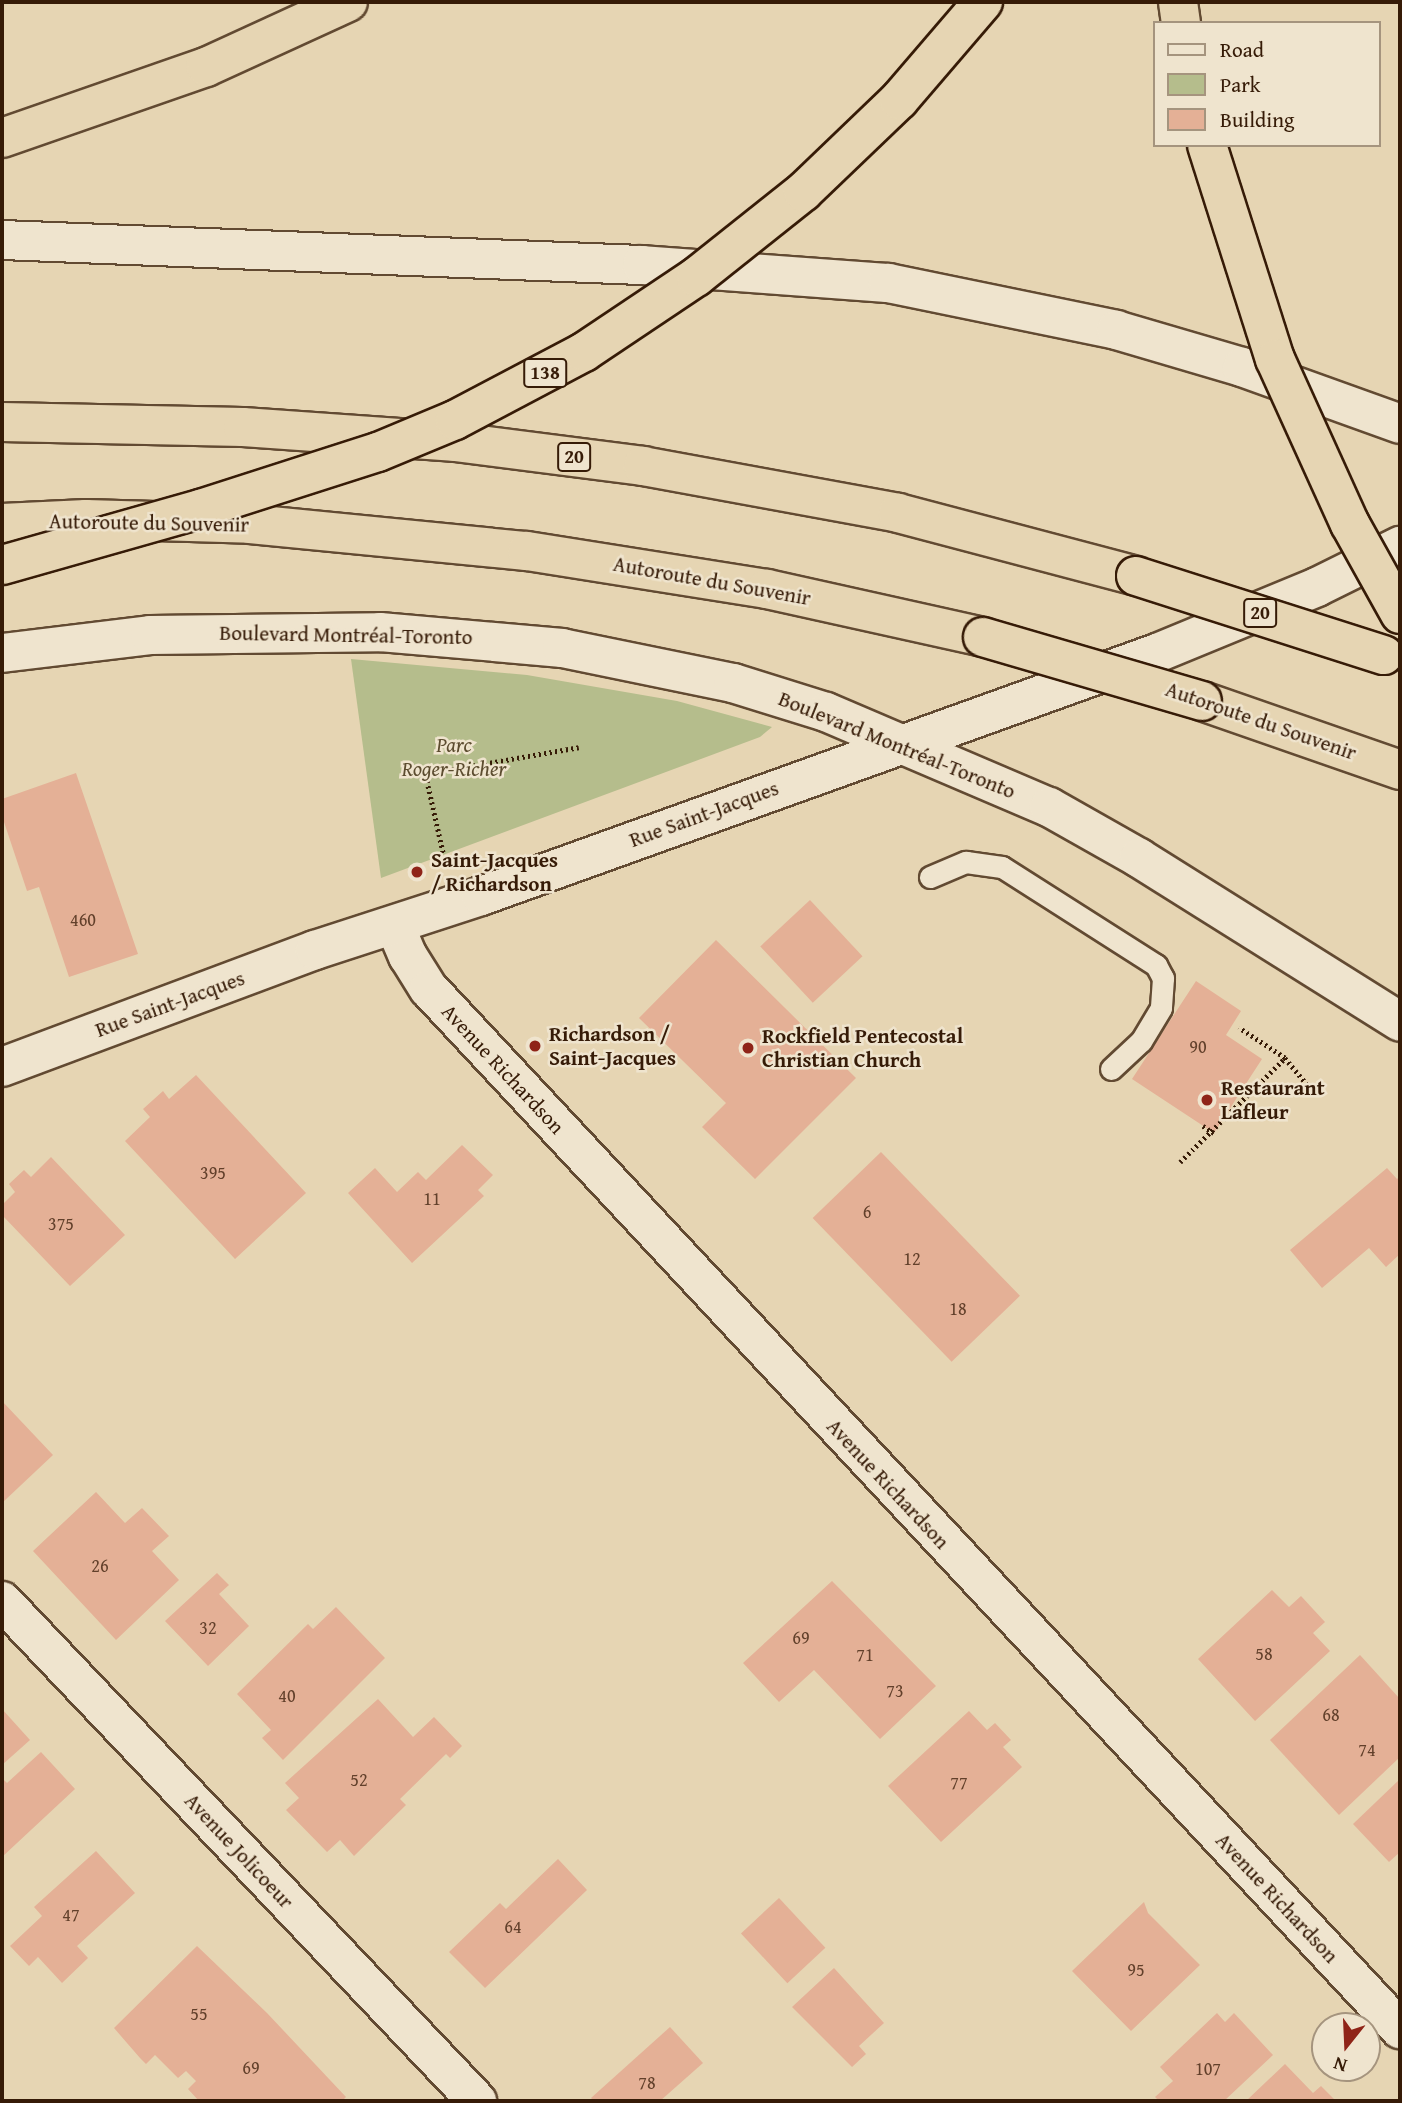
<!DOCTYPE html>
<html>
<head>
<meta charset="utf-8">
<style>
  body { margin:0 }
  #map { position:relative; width:1402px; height:2103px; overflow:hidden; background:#e6d5b3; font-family:"Gentium Book Plus",serif }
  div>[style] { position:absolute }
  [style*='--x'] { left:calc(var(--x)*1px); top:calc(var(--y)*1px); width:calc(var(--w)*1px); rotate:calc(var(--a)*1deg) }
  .green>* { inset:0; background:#b5bd8c }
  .building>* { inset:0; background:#e4b096; transform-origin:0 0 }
  .path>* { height:4.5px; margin-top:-2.25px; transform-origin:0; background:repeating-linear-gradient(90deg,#361b07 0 2px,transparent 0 5.5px) }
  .roads { filter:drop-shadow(2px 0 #624a32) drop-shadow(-2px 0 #624a32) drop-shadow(0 2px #624a32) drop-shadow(0 -2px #624a32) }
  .service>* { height:21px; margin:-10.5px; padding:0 10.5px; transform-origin:10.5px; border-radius:10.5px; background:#efe4ce }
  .minor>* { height:38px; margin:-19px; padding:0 19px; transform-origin:19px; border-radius:19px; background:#efe4ce }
  .secondary>* { height:38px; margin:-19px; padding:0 19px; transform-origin:19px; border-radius:19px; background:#efe4ce }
  .motorway>* { height:38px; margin:-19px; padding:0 19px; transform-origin:19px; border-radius:19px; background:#e6d5b3 }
  .bridges { filter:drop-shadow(2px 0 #361b07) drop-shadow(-2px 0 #361b07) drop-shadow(0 2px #361b07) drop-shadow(0 -2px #361b07) }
  .motorway-bridge>* { height:38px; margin:-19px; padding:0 19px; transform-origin:19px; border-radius:19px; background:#e6d5b3 }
  .dots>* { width:19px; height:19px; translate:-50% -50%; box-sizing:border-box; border:4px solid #efe4ce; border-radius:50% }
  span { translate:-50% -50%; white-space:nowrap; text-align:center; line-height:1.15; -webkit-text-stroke:5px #efe4ce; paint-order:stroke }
  .number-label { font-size:18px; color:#62402b }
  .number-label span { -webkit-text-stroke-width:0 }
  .shield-label span { padding:2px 5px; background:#efe4ce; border:2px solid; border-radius:5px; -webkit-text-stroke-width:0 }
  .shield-label { font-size:19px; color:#361b07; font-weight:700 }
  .street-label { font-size:21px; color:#361b07 }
  .park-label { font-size:21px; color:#5c4c2f; font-style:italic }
  .poi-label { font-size:21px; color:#361b07; font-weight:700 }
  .left { translate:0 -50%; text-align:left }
  .frame { position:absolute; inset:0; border:4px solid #361b07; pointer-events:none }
  .legend { position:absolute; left:1153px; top:21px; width:228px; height:126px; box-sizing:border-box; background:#efe4ce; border:2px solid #a5947e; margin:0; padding:9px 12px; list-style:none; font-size:21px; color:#361b07 }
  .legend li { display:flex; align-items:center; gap:14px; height:35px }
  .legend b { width:35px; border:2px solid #a5947e }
  .north { position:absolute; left:1311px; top:2012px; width:70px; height:70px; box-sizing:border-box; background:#efe4ce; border:2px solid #a5947e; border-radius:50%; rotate:198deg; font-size:19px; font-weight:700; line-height:28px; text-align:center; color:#361b07 }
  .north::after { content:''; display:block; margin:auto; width:24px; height:32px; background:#8f2418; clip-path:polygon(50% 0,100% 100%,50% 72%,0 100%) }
</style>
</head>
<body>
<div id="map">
  <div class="green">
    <i style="clip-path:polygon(351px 659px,527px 675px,677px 701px,772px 727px,760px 737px,381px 878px)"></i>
  </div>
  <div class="building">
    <i style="clip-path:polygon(76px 773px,138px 954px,69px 977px,39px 887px,27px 891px,2px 816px,2px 799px)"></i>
    <i style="left:810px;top:900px;width:77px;height:68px;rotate:47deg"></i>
    <i style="clip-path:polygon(716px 940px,856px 1078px,755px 1179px,702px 1127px,726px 1103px,639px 1018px)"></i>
    <i style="clip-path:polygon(1196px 981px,1241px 1011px,1226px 1035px,1262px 1059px,1214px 1133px,1132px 1079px)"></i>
    <i style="clip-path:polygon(196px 1075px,306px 1193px,235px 1259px,125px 1141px,150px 1117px,143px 1109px,163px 1091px,169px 1099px)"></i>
    <i style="clip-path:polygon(462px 1145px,493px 1175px,478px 1190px,484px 1196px,412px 1263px,348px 1193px,375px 1168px,397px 1192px,418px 1172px,426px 1180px)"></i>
    <i style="left:881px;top:1152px;width:200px;height:95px;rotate:46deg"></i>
    <i style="clip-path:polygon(51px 1157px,125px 1235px,70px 1286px,2px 1215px,2px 1205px,15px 1192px,9px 1184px,24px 1170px,31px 1177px)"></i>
    <i style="clip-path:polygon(1387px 1168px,1397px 1179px,1400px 1176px,1400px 1254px,1386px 1267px,1369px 1248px,1322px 1288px,1290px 1250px)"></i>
    <i style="clip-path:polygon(2px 1401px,53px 1455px,2px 1503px)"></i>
    <i style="clip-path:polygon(96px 1492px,125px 1523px,142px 1508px,169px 1536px,152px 1551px,179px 1580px,116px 1640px,33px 1551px)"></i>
    <i style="clip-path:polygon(217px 1573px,229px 1585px,219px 1594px,249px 1626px,208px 1666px,165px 1621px)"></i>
    <i style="clip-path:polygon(832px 1581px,936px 1686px,880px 1739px,814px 1670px,779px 1702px,743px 1663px)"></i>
    <i style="clip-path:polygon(1272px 1590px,1289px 1607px,1301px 1596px,1325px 1622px,1313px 1633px,1330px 1651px,1255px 1721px,1198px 1659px)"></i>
    <i style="clip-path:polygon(336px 1607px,385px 1658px,283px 1760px,262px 1738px,271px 1730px,237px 1694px,308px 1624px,313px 1629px)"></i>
    <i style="clip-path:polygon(1360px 1655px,1400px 1699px,1400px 1757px,1339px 1815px,1270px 1740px)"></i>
    <i style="clip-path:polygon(378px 1699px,413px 1737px,434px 1717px,462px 1746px,450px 1758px,446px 1754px,400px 1799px,406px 1805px,354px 1856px,340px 1840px,327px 1852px,286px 1810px,299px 1798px,285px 1783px)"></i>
    <i style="clip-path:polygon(2px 1709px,30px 1740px,2px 1765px)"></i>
    <i style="clip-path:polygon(969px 1711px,987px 1730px,995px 1723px,1011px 1740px,1003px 1747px,1022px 1767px,941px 1842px,888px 1786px)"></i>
    <i style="clip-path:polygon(41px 1752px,75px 1789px,2px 1857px,2px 1778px,7px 1783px)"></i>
    <i style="clip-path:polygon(1400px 1779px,1400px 1852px,1389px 1862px,1353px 1824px)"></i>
    <i style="clip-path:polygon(96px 1851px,135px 1893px,77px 1946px,88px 1958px,62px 1983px,38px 1957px,29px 1966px,10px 1946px,42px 1916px,34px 1907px)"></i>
    <i style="clip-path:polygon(558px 1859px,587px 1890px,485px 1988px,449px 1952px,500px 1903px,506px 1909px)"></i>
    <i style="left:779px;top:1898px;width:68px;height:52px;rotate:47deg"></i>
    <i style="clip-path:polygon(1144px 1902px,1148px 1913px,1200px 1965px,1131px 2031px,1072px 1971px)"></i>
    <i style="clip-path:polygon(197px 1946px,267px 2013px,346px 2097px,342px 2101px,199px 2101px,188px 2089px,196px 2081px,186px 2071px,178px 2078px,155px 2055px,146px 2064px,140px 2058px,114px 2028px)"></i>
    <i style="clip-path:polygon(834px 1968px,884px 2023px,859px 2046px,866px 2054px,852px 2067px,792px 2007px)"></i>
    <i style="clip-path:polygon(1217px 2013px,1225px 2022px,1234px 2013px,1273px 2055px,1224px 2101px,1159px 2101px,1155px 2097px,1173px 2081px,1160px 2067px)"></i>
    <i style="clip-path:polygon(670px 2027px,703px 2063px,660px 2101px,594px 2101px,591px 2098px)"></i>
    <i style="clip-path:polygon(1285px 2064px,1313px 2093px,1321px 2086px,1336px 2101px,1246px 2101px)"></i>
  </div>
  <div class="path">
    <i style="--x:444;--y:858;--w:86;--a:-102.7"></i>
    <i style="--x:425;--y:774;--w:156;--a:-9.9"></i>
    <i style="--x:1285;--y:1058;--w:40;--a:50"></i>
    <i style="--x:1203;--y:1126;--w:13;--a:32"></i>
    <i style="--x:1180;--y:1162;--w:148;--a:-44.7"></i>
    <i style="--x:1285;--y:1058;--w:55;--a:-146.9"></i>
  </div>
  <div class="roads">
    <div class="service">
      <i style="--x:930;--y:877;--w:39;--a:-23"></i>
      <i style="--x:966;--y:862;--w:36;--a:8"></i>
      <i style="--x:1002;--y:867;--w:183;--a:32.5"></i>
      <i style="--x:1156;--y:965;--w:15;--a:62"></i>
      <i style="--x:1163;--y:978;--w:30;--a:94"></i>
      <i style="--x:1161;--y:1008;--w:39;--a:121"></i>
      <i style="--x:1141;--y:1041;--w:41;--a:137"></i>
    </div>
    <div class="minor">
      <i style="--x:395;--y:926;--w:33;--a:67"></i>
      <i style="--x:408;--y:956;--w:39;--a:58"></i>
      <i style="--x:429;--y:989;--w:1423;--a:46.97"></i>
      <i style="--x:2;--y:1601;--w:690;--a:46.47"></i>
    </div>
    <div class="secondary">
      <i style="--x:2;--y:240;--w:640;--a:2.24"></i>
      <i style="--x:642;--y:265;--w:247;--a:4.2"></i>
      <i style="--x:888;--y:283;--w:233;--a:11.6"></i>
      <i style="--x:1116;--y:330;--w:131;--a:16.4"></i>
      <i style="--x:1242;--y:367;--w:168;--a:19.8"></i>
      <i style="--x:2;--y:653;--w:149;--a:-6.9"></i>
      <i style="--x:150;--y:635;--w:230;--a:-0.7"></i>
      <i style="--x:380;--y:632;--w:183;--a:5"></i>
      <i style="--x:562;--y:648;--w:175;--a:11.6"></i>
      <i style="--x:733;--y:683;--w:97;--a:17.3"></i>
      <i style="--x:826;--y:712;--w:242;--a:23.1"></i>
      <i style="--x:1049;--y:807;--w:103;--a:29.5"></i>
      <i style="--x:1139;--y:858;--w:308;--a:32.1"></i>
      <i style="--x:2;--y:1067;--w:334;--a:-20.5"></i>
      <i style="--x:315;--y:950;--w:175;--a:-18"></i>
      <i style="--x:481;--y:896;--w:718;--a:-19.77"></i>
      <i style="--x:1157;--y:653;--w:173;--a:-22.4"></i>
      <i style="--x:1317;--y:587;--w:93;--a:-26.3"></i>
    </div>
    <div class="motorway">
      <i style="--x:1178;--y:2;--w:21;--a:82"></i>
      <i style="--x:2;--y:138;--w:216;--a:-19.2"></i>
      <i style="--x:206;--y:67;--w:156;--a:-24.6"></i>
      <i style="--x:2;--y:422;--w:241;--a:1.2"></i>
      <i style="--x:243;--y:427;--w:214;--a:4"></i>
      <i style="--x:456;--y:442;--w:189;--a:7.3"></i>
      <i style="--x:643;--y:466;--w:259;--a:10.4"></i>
      <i style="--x:898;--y:513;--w:246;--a:14.8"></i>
      <i style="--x:2;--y:523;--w:84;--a:-2.7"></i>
      <i style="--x:86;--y:519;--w:164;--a:1.7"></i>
      <i style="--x:250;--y:524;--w:278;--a:5.6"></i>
      <i style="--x:527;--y:551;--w:243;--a:9"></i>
      <i style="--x:767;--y:589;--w:221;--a:12.5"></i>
      <i style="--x:1202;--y:701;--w:210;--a:19.2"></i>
    </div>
  </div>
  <div class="bridges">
    <div class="motorway-bridge">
      <i style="--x:1207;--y:145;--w:225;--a:72.4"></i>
      <i style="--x:1275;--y:359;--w:181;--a:65.6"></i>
      <i style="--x:1350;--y:524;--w:103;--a:60.9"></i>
      <i style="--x:2;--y:565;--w:206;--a:-15.8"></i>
      <i style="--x:200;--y:509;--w:187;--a:-17.8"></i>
      <i style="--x:378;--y:452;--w:83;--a:-22.6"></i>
      <i style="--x:455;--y:420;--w:146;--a:-27.8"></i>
      <i style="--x:584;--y:352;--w:135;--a:-33.8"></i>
      <i style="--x:696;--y:277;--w:137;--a:-38.5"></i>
      <i style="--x:803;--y:192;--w:133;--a:-43.8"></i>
      <i style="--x:899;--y:100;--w:129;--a:-49.4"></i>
      <i style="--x:1136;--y:576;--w:260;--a:17.7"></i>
      <i style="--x:983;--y:637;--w:228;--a:16.3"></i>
    </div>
  </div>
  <div class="dots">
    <i style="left:417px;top:872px;background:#8f2418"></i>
    <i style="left:535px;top:1046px;background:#8f2418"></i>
    <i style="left:748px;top:1048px;background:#8f2418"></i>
    <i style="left:1207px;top:1100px;background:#8f2418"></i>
  </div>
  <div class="number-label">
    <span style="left:83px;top:920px">460</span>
    <span style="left:1198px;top:1047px">90</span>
    <span style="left:213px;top:1173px">395</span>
    <span style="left:432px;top:1199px">11</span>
    <span style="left:867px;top:1212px">6</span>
    <span style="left:61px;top:1224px">375</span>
    <span style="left:912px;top:1259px">12</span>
    <span style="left:958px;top:1309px">18</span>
    <span style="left:100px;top:1566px">26</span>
    <span style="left:208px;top:1628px">32</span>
    <span style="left:801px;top:1638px">69</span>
    <span style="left:1264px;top:1654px">58</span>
    <span style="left:865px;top:1655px">71</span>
    <span style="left:895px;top:1691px">73</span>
    <span style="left:287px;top:1696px">40</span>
    <span style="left:1331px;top:1715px">68</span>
    <span style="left:1367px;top:1750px">74</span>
    <span style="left:359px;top:1780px">52</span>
    <span style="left:959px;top:1783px">77</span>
    <span style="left:71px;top:1915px">47</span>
    <span style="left:513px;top:1927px">64</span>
    <span style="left:1136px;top:1970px">95</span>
    <span style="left:199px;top:2014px">55</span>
    <span style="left:251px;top:2068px">69</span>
    <span style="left:1208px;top:2069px">107</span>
    <span style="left:647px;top:2083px">78</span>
  </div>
  <div class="shield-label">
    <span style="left:545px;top:373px">138</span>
    <span style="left:574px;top:457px">20</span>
    <span style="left:1260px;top:613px">20</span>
  </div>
  <div class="street-label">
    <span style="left:149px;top:523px;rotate:1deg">Autoroute du Souvenir</span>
    <span style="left:712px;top:581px;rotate:10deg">Autoroute du Souvenir</span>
    <span style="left:346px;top:635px;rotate:1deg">Boulevard Montréal-Toronto</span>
    <span style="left:1261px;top:721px;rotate:19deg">Autoroute du Souvenir</span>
    <span style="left:897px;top:745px;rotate:22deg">Boulevard Montréal-Toronto</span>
    <span style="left:704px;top:814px;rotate:-20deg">Rue Saint-Jacques</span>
    <span style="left:170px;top:1004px;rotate:-20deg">Rue Saint-Jacques</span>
    <span style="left:503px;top:1069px;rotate:47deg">Avenue Richardson</span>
    <span style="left:888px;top:1484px;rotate:47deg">Avenue Richardson</span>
    <span style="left:239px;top:1851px;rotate:47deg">Avenue Jolicoeur</span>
    <span style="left:1277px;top:1898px;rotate:47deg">Avenue Richardson</span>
  </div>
  <div class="park-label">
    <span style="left:454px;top:757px">Parc<br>Roger-Richer</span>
  </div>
  <div class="poi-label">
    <span class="left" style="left:431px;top:872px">Saint-Jacques<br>/ Richardson</span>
    <span class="left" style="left:549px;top:1046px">Richardson /<br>Saint-Jacques</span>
    <span class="left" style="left:762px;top:1048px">Rockfield Pentecostal<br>Christian Church</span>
    <span class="left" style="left:1221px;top:1100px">Restaurant<br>Lafleur</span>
  </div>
  <div class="frame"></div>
  <ul class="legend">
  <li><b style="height:9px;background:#efe4ce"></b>Road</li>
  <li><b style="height:19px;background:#b5bd8c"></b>Park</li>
  <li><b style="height:19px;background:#e4b096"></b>Building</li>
  </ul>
  <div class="north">N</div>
</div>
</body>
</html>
